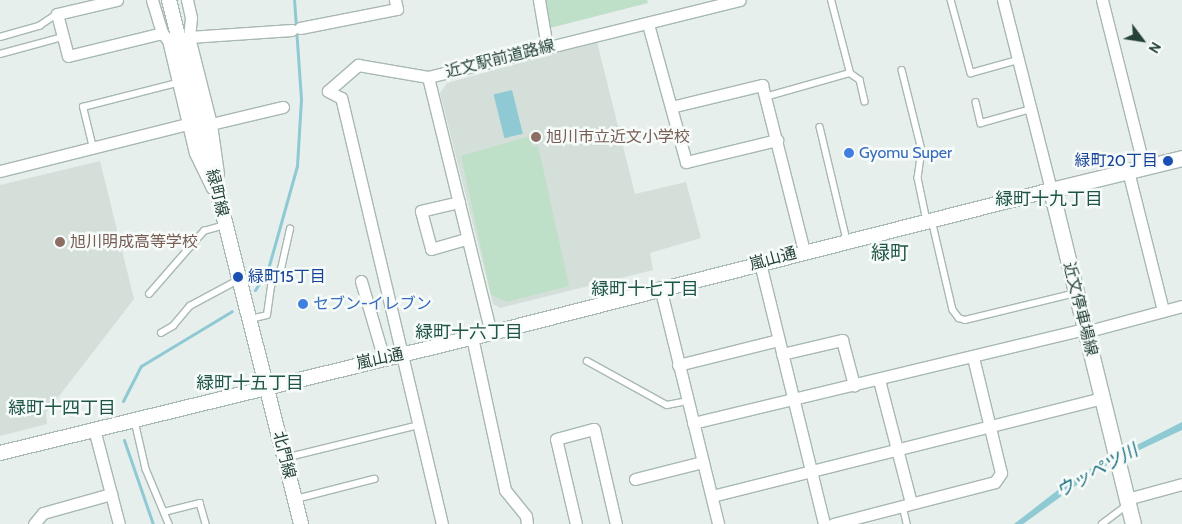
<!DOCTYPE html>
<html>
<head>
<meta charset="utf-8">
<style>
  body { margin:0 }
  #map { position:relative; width:1182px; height:524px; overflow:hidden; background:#e6efeb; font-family:Cabin,"Noto Sans JP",sans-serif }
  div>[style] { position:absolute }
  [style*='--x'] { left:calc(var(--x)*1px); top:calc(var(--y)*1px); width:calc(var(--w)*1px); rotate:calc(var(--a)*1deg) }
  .built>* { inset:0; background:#d4dfda }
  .green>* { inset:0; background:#bfe0c8 }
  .water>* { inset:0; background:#8ec9d4; transform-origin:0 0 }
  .stream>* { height:3px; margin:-1.5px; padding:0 1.5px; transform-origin:1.5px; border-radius:1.5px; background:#8ec9d4 }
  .roads { filter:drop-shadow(1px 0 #a8b8b2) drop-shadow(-1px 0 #a8b8b2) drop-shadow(0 1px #a8b8b2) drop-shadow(0 -1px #a8b8b2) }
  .service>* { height:5.5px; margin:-2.75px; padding:0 2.75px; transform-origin:2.75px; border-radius:2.75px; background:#fff }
  .minor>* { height:11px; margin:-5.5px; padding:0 5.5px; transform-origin:5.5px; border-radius:5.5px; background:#fff }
  .tertiary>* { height:14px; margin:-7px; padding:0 7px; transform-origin:7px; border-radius:7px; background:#fff }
  .secondary>* { height:15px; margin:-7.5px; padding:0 7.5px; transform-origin:7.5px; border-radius:7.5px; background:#fff }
  .dots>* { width:14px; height:14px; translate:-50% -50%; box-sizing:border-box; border:2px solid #f7fbf9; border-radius:50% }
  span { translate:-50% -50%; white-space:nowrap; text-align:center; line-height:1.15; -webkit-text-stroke:5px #f7fbf9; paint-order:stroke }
  .street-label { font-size:16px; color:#24423a }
  .education-label { font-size:16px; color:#785e54 }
  .left { translate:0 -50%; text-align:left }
  .shop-label { font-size:16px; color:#366cbe }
  .transit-label { font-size:16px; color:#164399 }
  .right { translate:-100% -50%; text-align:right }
  .neighbourhood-label { font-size:18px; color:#1f5548 }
  .water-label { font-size:18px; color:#1c6f80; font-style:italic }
  .quarter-label { font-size:19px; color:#1f5548 }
  .north { position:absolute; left:1117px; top:15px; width:50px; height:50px; -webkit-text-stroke:4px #f7fbf9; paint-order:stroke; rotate:121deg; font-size:14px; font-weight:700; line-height:20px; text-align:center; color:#24423a }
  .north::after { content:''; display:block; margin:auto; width:18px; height:22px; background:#24423a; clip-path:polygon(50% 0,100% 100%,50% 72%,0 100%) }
</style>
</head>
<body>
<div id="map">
  <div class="built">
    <i style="clip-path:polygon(597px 42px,635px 194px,686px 182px,701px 238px,650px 253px,653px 270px,500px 308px,493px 304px,440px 93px,447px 83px)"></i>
    <i style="clip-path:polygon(100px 161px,134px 299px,46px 413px,47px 424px,0 436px,0 185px)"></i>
  </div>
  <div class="green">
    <i style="clip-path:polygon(544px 0,647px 0,648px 3px,550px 28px)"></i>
    <i style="clip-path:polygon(530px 136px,532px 147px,538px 145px,569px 286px,507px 302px,491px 295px,461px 156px)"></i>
  </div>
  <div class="water">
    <i style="left:512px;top:90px;width:45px;height:19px;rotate:76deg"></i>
    <i style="clip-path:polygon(1182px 422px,1182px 430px,1099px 469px,1023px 524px,1014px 524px,1076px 476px)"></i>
  </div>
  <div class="stream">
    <i style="--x:255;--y:290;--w:25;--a:-58"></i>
    <i style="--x:268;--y:269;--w:107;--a:-74.3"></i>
    <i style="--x:297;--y:166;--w:67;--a:-86.6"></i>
    <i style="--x:301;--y:99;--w:99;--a:-94"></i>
    <i style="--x:123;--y:401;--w:39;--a:-63"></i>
    <i style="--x:141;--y:366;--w:106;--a:-31.1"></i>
    <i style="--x:124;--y:440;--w:89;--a:71"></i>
  </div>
  <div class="roads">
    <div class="service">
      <i style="--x:951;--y:0;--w:76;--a:74.7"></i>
      <i style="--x:971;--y:73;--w:49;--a:-15.5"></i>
      <i style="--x:0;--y:37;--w:41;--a:-15.8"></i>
      <i style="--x:39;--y:26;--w:22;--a:-34"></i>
      <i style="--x:0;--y:54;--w:65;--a:-15.1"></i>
      <i style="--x:902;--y:70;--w:82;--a:76"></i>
      <i style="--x:922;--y:150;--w:28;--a:98"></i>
      <i style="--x:918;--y:178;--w:44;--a:78.2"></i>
      <i style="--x:850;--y:73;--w:12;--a:35"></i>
      <i style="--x:860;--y:80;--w:22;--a:77"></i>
      <i style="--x:765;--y:97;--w:88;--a:-15.8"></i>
      <i style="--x:850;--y:73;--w:75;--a:-104.6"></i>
      <i style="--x:976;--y:102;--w:22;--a:77"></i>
      <i style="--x:981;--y:123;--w:52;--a:-15.6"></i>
      <i style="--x:820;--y:127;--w:116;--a:76.6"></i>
      <i style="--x:93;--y:148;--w:42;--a:-103.7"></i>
      <i style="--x:83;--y:107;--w:97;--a:-14.3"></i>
      <i style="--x:932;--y:220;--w:92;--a:76.9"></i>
      <i style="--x:953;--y:310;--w:10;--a:53"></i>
      <i style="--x:959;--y:318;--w:6;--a:18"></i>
      <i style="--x:965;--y:320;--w:114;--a:-13.7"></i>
      <i style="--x:149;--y:294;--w:84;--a:-48.9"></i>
      <i style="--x:204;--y:231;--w:22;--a:-16"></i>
      <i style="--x:250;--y:319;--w:17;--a:-13"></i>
      <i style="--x:267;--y:315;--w:29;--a:-82"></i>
      <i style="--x:271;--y:286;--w:20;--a:-60"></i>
      <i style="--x:281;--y:269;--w:41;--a:-77.3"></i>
      <i style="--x:161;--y:333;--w:14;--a:-30"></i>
      <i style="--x:173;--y:326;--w:26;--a:-50"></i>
      <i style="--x:190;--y:306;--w:55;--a:-28.4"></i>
      <i style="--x:587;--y:361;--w:91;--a:28.8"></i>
      <i style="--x:667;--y:405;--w:20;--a:-11"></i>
      <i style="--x:135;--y:421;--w:49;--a:77.1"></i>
      <i style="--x:146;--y:469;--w:60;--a:67.3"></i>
      <i style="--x:285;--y:458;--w:138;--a:-13.8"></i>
      <i style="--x:296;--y:499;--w:81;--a:-14.4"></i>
      <i style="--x:903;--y:506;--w:18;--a:77"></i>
      <i style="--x:164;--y:512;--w:37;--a:-14"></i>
      <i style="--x:200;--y:503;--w:22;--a:74"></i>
      <i style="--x:1102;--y:524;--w:30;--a:-37"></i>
    </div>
    <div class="minor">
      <i style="--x:117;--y:0;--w:62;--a:166.9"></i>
      <i style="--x:57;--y:14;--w:43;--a:75.3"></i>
      <i style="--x:68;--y:56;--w:97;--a:-13.7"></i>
      <i style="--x:152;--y:0;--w:34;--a:73"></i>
      <i style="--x:162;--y:33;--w:9;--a:49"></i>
      <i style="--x:168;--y:40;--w:116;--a:76.6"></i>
      <i style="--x:195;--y:153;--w:39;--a:64"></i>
      <i style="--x:187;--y:0;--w:18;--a:77"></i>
      <i style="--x:191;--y:18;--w:19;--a:96"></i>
      <i style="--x:189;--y:37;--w:90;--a:75.8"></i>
      <i style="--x:211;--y:124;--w:50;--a:82"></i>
      <i style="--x:539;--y:0;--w:48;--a:80.3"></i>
      <i style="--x:1003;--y:0;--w:196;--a:75.8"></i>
      <i style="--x:1102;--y:0;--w:172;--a:75.9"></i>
      <i style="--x:648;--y:24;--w:143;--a:74.6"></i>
      <i style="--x:686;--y:162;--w:94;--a:-13.6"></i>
      <i style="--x:300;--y:28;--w:99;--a:-11.1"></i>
      <i style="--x:397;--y:9;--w:9;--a:-103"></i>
      <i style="--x:189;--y:37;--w:103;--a:-3.9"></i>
      <i style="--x:428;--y:77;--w:264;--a:76.2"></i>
      <i style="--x:671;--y:107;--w:94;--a:-13.6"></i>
      <i style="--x:762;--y:85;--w:171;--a:75.8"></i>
      <i style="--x:211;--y:124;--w:74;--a:-13.3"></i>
      <i style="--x:0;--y:171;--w:193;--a:-14.1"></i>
      <i style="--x:1128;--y:171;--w:143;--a:75.9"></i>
      <i style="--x:459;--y:202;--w:39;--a:167"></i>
      <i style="--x:421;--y:211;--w:39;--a:75"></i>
      <i style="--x:431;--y:249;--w:37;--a:-16"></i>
      <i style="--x:760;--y:263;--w:269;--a:76.2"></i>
      <i style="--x:361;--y:281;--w:81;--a:73.6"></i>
      <i style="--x:660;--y:287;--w:244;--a:76.2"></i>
      <i style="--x:1085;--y:332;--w:100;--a:-15"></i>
      <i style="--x:472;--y:337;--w:157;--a:77.8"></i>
      <i style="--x:505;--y:490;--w:33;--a:51"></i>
      <i style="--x:526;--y:516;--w:8;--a:83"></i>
      <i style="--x:782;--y:354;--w:62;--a:-13.1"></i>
      <i style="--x:842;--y:340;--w:47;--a:75.1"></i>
      <i style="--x:678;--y:365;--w:103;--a:-14"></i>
      <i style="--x:879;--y:380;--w:127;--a:75.4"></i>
      <i style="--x:693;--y:423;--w:402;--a:-13.5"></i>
      <i style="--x:94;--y:429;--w:98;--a:75.3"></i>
      <i style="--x:635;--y:479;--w:69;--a:-14.2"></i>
      <i style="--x:712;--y:496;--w:403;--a:-14.1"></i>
      <i style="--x:1127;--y:499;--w:57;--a:-15.3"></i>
      <i style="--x:34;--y:524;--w:14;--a:-51"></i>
      <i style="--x:43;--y:513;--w:71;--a:-15.6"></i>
      <i style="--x:442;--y:524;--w:438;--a:-103.3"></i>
      <i style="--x:341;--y:98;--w:15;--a:-152"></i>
      <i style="--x:328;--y:91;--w:40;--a:-41"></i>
      <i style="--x:358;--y:65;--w:71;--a:9.7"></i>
      <i style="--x:428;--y:77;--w:321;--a:-13.9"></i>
      <i style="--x:576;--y:524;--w:87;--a:-103.2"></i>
      <i style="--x:556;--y:439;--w:39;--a:-15"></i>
      <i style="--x:594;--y:429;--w:98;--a:77"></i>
      <i style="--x:833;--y:524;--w:167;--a:-14.5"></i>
      <i style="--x:995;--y:482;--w:11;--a:-56"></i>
      <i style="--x:1001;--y:473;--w:119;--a:-103.6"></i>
    </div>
    <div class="tertiary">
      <i style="--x:169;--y:0;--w:540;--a:75.86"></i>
      <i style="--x:0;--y:453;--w:505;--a:-13.73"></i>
      <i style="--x:491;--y:333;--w:578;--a:-14.32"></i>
    </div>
    <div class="secondary">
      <i style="--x:1133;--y:524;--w:344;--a:-103.8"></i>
      <i style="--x:1051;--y:190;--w:135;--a:-13.7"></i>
    </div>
  </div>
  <div class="dots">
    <i style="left:536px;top:137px;background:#8d6e63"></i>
    <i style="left:849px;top:153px;background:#3f7fe0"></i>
    <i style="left:1168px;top:161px;background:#1a4fb4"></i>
    <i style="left:60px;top:242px;background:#8d6e63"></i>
    <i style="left:238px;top:277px;background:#1a4fb4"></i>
    <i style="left:303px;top:304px;background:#3f7fe0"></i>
  </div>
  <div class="street-label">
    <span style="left:500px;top:59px;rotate:-14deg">近文駅前道路線</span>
    <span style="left:217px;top:193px;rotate:76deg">緑町線</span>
    <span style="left:773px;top:259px;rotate:-15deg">嵐山通</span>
    <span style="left:1080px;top:309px;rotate:76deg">近文停車場線</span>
    <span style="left:380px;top:359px;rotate:-12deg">嵐山通</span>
    <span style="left:284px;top:455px;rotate:76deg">北門線</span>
  </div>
  <div class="education-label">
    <span class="left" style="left:546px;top:137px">旭川市立近文小学校</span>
    <span class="left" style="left:70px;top:242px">旭川明成高等学校</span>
  </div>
  <div class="shop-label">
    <span class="left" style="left:859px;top:153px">Gyomu Super</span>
    <span class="left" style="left:313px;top:304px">セブン-イレブン</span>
  </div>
  <div class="transit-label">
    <span class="right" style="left:1158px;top:161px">緑町20丁目</span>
    <span class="left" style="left:248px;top:277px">緑町15丁目</span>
  </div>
  <div class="neighbourhood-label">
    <span style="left:1049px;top:199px">緑町十九丁目</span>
    <span style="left:645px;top:289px">緑町十七丁目</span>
    <span style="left:469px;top:332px">緑町十六丁目</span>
    <span style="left:250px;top:383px">緑町十五丁目</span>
    <span style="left:62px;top:408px">緑町十四丁目</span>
  </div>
  <div class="water-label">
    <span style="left:1097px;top:471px;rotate:-29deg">ウッペツ川</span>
  </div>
  <div class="quarter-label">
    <span style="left:890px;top:253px">緑町</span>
  </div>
  <div class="north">N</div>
</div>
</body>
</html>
